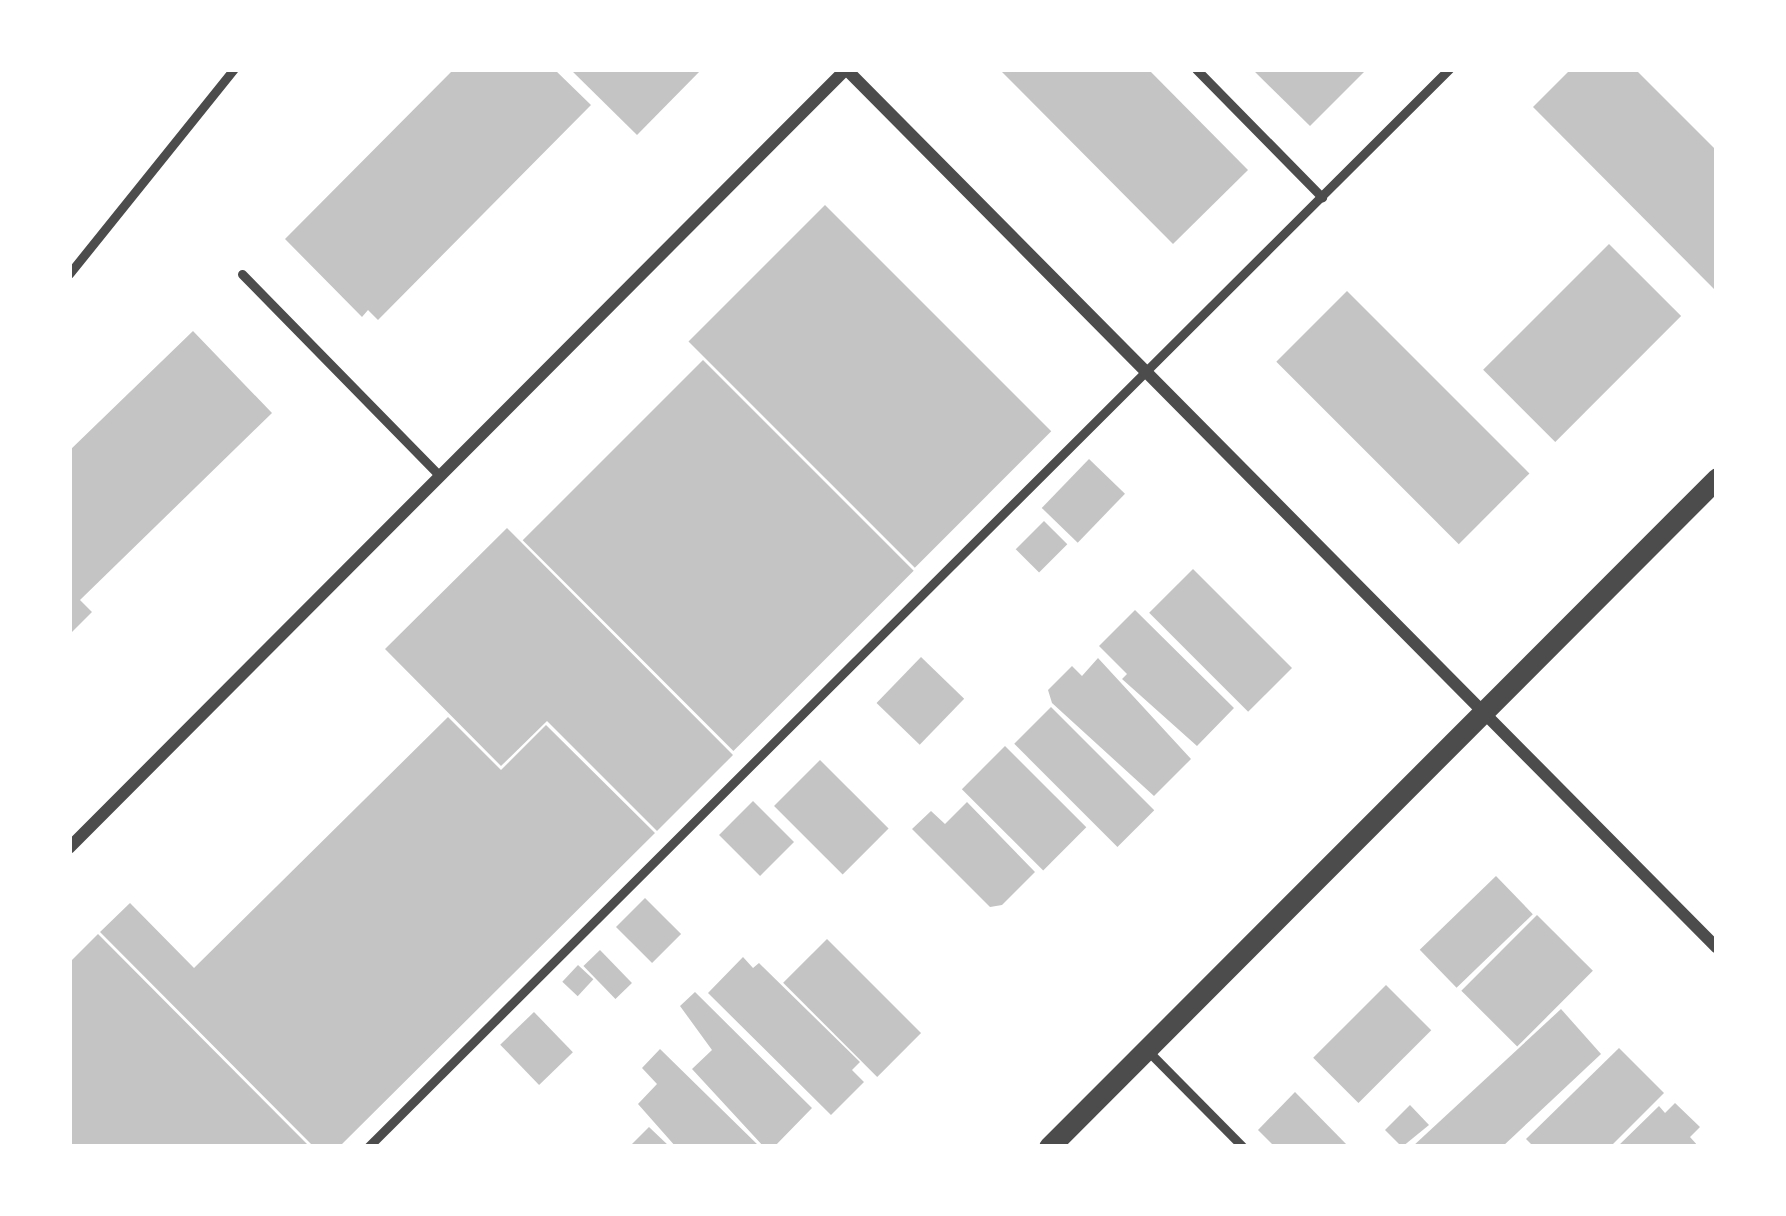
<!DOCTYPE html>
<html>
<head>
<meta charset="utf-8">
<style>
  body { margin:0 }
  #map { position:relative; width:1786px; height:1216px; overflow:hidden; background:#fff; font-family:Literata,serif }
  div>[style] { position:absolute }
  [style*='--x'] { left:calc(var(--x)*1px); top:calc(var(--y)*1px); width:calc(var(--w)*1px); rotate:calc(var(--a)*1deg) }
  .building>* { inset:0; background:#c4c4c4; transform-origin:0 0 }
  .service>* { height:9px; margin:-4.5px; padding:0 4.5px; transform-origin:4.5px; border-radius:4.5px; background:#4c4c4c }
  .minor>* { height:12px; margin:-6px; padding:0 6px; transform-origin:6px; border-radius:6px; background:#4c4c4c }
  .tertiary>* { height:21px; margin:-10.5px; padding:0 10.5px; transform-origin:10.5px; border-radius:10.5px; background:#4c4c4c }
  span { translate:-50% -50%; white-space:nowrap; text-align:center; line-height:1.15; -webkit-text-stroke:12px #fff; paint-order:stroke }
  .frame { position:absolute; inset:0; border:72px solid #fff; pointer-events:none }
</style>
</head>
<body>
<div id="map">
  <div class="building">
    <i style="clip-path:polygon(454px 69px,554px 69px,591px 105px,378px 320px,368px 310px,362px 317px,285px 239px)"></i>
    <i style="clip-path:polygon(570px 69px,702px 69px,637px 135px)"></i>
    <i style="clip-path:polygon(999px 69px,1148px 69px,1248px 170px,1173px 244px)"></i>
    <i style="clip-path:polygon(1252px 69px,1367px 69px,1310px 126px)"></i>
    <i style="clip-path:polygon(1571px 69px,1635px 69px,1717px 151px,1717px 292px,1533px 107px)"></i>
    <i style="left:825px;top:205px;width:320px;height:193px;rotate:45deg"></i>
    <i style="left:1609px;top:244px;width:102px;height:178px;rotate:45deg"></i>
    <i style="left:1347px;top:291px;width:258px;height:100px;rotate:45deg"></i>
    <i style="clip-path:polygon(193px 331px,272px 413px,80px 600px,92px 612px,69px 635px,69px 451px)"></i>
    <i style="left:703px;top:360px;width:298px;height:255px;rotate:45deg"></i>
    <i style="left:1089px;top:459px;width:50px;height:68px;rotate:44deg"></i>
    <i style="left:1044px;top:521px;width:33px;height:40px;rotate:45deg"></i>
    <i style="clip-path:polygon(507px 528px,733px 755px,657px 831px,547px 721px,501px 766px,385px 649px)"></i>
    <i style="left:1193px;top:569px;width:140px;height:62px;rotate:45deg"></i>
    <i style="clip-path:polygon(1135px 610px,1234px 708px,1197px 746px,1122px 679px,1127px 674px,1099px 646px)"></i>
    <i style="left:921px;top:657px;width:60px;height:64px;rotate:44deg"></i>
    <i style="clip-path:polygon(1098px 658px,1191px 759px,1154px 796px,1052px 703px,1048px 690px,1072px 666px,1082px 676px)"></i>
    <i style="left:1051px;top:707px;width:146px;height:52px;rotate:45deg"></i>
    <i style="clip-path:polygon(448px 717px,501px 770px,546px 725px,655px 833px,339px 1147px,314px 1147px,100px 932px,130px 903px,194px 968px)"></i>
    <i style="left:1005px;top:746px;width:115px;height:61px;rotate:45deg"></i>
    <i style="left:820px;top:760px;width:97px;height:65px;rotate:45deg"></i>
    <i style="left:753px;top:801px;width:58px;height:48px;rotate:45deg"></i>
    <i style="clip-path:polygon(967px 802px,1035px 872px,1002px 905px,990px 907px,912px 829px,931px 811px,945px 824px)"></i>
    <i style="left:1496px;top:876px;width:53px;height:106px;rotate:46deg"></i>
    <i style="left:645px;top:898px;width:51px;height:41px;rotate:45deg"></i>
    <i style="left:1537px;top:915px;width:79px;height:107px;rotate:45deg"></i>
    <i style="clip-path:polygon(98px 934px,310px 1147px,69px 1147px,69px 963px)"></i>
    <i style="left:827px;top:939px;width:133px;height:62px;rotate:45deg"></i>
    <i style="left:600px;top:950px;width:46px;height:23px;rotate:46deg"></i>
    <i style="clip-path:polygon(743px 957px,753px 968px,759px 963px,860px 1062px,852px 1070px,864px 1082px,831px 1115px,708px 993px)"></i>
    <i style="left:578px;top:965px;width:21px;height:23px;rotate:43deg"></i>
    <i style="left:1386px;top:985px;width:64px;height:103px;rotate:45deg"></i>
    <i style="clip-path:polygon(695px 992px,812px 1108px,774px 1147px,764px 1147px,692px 1069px,712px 1050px,680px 1006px)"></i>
    <i style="clip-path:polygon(1561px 1009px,1601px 1054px,1502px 1147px,1412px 1147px)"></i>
    <i style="left:534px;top:1012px;width:56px;height:47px;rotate:46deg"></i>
    <i style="clip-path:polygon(1619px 1048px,1664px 1093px,1610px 1147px,1534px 1147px,1526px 1139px)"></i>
    <i style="clip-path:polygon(660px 1049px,760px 1147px,676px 1147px,638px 1104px,657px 1084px,642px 1068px)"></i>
    <i style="clip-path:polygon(1295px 1092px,1349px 1147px,1275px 1147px,1258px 1130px)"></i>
    <i style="clip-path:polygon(1675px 1103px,1700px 1127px,1690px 1137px,1699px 1147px,1617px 1147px,1659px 1106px,1665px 1113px)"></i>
    <i style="clip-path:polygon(1410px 1105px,1429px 1125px,1402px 1147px,1385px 1130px)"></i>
    <i style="clip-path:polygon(649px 1127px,670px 1147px,629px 1147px)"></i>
  </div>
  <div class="service">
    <i style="--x:1196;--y:69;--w:180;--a:45.5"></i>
    <i style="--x:69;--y:274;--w:263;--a:-51.2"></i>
    <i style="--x:242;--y:274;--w:283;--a:45.6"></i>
    <i style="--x:1146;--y:1049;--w:138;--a:45.3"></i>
    <i style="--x:368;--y:1147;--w:1527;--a:-44.92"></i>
  </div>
  <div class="minor">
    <i style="--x:846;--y:69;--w:1237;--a:45.26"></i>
    <i style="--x:69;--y:848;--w:1100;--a:-45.07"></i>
  </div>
  <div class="tertiary">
    <i style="--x:1049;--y:1147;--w:945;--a:-45.04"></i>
  </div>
  <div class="frame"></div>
</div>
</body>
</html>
